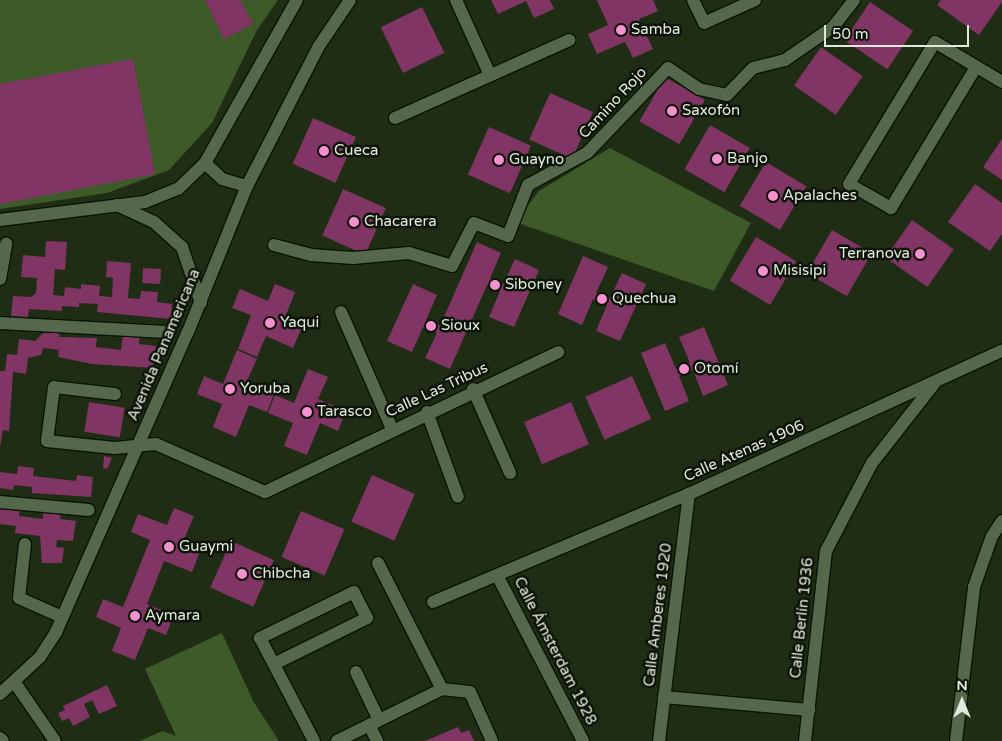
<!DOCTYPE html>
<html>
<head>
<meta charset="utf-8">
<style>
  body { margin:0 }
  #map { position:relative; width:1002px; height:741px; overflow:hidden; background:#1e2d13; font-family:"Varela Round",sans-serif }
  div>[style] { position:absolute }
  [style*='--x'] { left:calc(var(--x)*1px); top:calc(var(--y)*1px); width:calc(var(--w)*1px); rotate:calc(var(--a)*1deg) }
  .green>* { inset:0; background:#3d5a28 }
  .building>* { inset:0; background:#813565; transform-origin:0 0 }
  .roads { filter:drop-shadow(1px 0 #071500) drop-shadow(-1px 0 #071500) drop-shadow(0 1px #071500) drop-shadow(0 -1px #071500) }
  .minor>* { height:12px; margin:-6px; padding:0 6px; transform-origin:6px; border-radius:6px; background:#56684b }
  .dots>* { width:14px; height:14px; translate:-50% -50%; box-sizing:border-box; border:2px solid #0c1308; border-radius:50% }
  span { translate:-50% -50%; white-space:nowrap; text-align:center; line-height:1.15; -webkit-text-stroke:5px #0c1308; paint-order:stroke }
  .poi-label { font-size:15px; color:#e0eada }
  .left { translate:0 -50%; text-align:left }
  .right { translate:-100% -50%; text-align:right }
  .street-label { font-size:15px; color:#e0eada }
  .north { position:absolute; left:937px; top:676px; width:50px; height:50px; -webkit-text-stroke:4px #0c1308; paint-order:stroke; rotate:0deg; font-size:14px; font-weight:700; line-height:20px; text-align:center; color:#e0eada }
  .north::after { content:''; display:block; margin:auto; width:18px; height:22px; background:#e0eada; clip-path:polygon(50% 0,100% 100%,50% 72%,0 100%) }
  .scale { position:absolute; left:824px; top:25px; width:145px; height:22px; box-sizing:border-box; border:2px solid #e0eada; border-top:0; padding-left:6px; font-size:15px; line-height:18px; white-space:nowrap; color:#e0eada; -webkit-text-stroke:4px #0c1308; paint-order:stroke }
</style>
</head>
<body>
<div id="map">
  <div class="green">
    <i style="clip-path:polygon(0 0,278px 0,257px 30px,212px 123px,169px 170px,107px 193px,0 209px)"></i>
    <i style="clip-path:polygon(610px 148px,751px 223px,714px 291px,515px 222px,539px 191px)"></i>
    <i style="clip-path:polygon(222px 633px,253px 701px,279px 741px,140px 741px,162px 731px,176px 736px,145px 669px)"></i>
  </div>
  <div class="building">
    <i style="clip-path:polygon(205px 0,240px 0,253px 24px,224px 39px)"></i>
    <i style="clip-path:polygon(491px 0,550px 0,554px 9px,534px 18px,526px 1px,498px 14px)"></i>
    <i style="clip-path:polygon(597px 0,653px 0,658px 11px,639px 19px,653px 49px,633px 58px,625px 42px,597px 54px,588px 34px,608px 25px)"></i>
    <i style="clip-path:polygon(941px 0,1002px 0,1002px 2px,979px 35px,937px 5px)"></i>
    <i style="left:870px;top:2px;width:52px;height:46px;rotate:34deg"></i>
    <i style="left:422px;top:7px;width:51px;height:46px;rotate:64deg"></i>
    <i style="left:821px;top:47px;width:51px;height:47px;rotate:35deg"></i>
    <i style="clip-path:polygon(133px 59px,155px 174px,0 204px,0 84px)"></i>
    <i style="left:665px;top:77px;width:46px;height:51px;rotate:30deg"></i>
    <i style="left:550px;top:93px;width:47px;height:51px;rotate:24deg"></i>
    <i style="left:313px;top:118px;width:47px;height:50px;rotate:24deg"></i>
    <i style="left:710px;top:125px;width:46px;height:51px;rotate:30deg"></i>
    <i style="left:489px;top:127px;width:46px;height:52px;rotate:24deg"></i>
    <i style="clip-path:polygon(1002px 139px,1002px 180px,983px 167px)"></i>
    <i style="left:766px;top:162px;width:47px;height:51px;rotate:31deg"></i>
    <i style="clip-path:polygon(975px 184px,1002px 203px,1002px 234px,990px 251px,948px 222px)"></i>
    <i style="left:343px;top:189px;width:47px;height:51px;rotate:24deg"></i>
    <i style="left:912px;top:220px;width:51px;height:46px;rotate:35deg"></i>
    <i style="left:832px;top:230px;width:46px;height:50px;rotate:30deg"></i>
    <i style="left:756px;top:237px;width:47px;height:51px;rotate:31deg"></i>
    <i style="clip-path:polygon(46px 241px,67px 242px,65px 270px,55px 269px,53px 295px,64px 296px,65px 287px,81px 289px,81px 284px,100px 286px,99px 296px,112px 297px,113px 278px,106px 277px,107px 261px,131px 263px,128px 298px,140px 299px,141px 291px,158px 292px,157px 302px,172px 304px,171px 319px,97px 312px,98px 304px,79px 303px,79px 307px,62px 306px,62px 311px,29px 309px,28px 317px,11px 316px,13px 296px,31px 297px,36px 293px,37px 278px,21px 277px,23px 255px,45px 257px)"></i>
    <i style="clip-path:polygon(477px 242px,501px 253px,490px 278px,503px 285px,515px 259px,539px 270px,514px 327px,489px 317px,500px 291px,487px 285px,450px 369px,425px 358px,437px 333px,423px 327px,412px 352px,387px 341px,413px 284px,437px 295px,426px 320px,440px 326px)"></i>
    <i style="clip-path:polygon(583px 256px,608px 267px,596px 293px,610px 298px,622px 273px,646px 284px,620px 341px,596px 331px,607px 305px,593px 299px,582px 325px,558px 314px)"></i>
    <i style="left:143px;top:268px;width:18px;height:15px;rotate:3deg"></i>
    <i style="clip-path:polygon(275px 284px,295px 292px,284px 320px,302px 327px,293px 348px,266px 336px,257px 357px,238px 349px,251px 315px,232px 308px,240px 289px,268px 301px)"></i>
    <i style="clip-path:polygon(704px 327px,728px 385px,703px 396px,693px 370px,679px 376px,689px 401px,665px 411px,641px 353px,665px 343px,676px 369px,690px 363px,679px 337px)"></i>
    <i style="clip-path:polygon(45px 331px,60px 332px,59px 337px,97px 338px,96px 347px,121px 350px,123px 334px,140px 336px,139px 344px,156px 346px,153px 368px,92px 364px,58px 357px,59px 350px,43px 348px,41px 355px,28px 358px,26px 374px,13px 372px,9px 431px,3px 430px,0 447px,0 371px,5px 371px,7px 354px,17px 355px,19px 339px,35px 341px)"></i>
    <i style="clip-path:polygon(237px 350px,257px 359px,246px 383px,274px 394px,267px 412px,249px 405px,236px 437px,213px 427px,222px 404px,197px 394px,204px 376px,223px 384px)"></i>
    <i style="clip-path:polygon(308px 369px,328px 377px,318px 399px,346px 411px,338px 431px,320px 423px,307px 455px,284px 446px,293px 423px,268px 413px,275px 395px,294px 403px)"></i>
    <i style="left:632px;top:376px;width:47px;height:51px;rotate:66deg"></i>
    <i style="left:89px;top:402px;width:36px;height:30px;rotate:9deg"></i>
    <i style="left:571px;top:402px;width:46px;height:51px;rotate:67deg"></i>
    <i style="clip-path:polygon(104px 456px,112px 458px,107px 469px,103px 468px)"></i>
    <i style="clip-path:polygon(18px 466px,34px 468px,33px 476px,76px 481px,77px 475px,93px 477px,91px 497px,32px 493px,32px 487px,14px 485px,13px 490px,0 488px,0 472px,17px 474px)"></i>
    <i style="left:372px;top:475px;width:47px;height:51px;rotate:24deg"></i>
    <i style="clip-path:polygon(0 507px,20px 507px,19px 516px,43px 519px,43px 511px,61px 513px,60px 519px,76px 521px,73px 541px,57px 540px,56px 547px,64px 548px,62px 563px,42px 563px,40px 536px,15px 533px,16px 526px,0 524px)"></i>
    <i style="clip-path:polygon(174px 508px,194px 516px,182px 544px,200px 551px,192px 572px,164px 561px,147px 604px,174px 615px,166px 635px,148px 628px,135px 660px,112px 651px,121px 628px,96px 617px,103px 599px,123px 607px,150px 540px,131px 532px,138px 514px,167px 525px)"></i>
    <i style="left:301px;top:511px;width:47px;height:50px;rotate:23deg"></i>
    <i style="left:231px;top:541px;width:47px;height:51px;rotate:24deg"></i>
    <i style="clip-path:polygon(107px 685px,117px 706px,99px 714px,92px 700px,84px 704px,90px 717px,73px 726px,69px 718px,62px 721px,58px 713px,65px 710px,63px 706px)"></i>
    <i style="clip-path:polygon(458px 727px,461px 733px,469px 730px,474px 741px,425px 741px)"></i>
  </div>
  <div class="roads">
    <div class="minor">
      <i style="--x:456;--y:0;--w:82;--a:65.6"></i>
      <i style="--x:693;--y:0;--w:25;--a:64"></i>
      <i style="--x:704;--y:23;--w:56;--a:-24.3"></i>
      <i style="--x:976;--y:67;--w:165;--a:121.1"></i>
      <i style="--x:891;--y:208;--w:48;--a:-150.3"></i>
      <i style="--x:849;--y:184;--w:166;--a:-58.8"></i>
      <i style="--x:935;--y:42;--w:78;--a:30.8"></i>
      <i style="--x:395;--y:118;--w:191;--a:-24.1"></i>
      <i style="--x:205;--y:163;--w:23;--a:43"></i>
      <i style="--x:222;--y:179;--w:26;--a:16"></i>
      <i style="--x:117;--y:205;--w:41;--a:24.7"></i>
      <i style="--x:154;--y:222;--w:38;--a:42"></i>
      <i style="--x:182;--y:247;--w:59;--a:71.3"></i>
      <i style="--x:0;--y:220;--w:146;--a:-7.1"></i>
      <i style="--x:145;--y:202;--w:35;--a:-22"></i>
      <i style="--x:178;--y:189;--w:37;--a:-44"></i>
      <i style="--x:205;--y:163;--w:187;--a:-60.6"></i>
      <i style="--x:274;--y:245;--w:38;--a:15"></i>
      <i style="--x:311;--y:255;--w:42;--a:4.1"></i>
      <i style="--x:353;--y:258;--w:56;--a:-5.1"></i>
      <i style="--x:409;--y:253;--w:45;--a:16.8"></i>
      <i style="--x:452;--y:266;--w:48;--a:-62.9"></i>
      <i style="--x:474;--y:223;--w:36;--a:21"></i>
      <i style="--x:508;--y:236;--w:55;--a:-68.6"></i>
      <i style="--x:528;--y:185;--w:67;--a:-28.5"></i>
      <i style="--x:587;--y:153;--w:117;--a:-46.4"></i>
      <i style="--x:668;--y:68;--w:37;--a:34"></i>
      <i style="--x:699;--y:89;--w:29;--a:12"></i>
      <i style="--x:727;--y:95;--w:37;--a:-46"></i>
      <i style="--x:753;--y:68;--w:33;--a:-14"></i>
      <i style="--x:785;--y:60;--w:58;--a:-34.5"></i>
      <i style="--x:833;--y:27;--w:34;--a:-52"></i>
      <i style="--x:0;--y:279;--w:36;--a:-80"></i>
      <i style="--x:341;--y:312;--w:128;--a:66.4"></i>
      <i style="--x:0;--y:323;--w:166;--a:3.1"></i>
      <i style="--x:473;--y:389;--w:92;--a:66.2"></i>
      <i style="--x:115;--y:394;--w:61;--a:-173.5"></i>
      <i style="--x:54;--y:387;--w:54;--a:97.4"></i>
      <i style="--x:47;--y:441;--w:68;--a:5.9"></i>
      <i style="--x:115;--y:448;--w:41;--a:-5.6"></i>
      <i style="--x:156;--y:444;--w:119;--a:23.8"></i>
      <i style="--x:265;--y:492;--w:325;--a:-25.5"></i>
      <i style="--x:427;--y:412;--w:90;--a:70"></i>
      <i style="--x:0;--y:502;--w:89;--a:5.1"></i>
      <i style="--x:25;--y:544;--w:54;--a:96.3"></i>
      <i style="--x:19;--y:598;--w:47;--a:23.8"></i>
      <i style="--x:378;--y:563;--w:141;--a:63.1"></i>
      <i style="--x:498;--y:577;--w:185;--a:62.6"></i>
      <i style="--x:433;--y:602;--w:278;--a:-22.9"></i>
      <i style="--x:689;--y:494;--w:344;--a:-24.6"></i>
      <i style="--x:274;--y:664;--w:104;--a:-26.3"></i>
      <i style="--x:367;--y:618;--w:29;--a:-117"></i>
      <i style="--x:354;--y:592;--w:105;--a:153.9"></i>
      <i style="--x:260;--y:638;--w:116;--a:62.3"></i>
      <i style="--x:356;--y:672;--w:53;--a:64.4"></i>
      <i style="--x:15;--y:683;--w:70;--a:55.4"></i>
      <i style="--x:0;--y:694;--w:54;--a:-42.8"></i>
      <i style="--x:40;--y:657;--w:30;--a:-57"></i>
      <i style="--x:56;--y:632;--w:328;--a:-66.3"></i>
      <i style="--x:188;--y:332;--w:157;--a:-68"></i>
      <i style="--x:247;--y:186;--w:157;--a:-62.8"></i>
      <i style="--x:319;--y:46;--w:55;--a:-56"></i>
      <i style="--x:664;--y:697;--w:146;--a:5.1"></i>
      <i style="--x:369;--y:725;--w:18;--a:63"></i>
      <i style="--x:0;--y:738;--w:4;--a:45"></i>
      <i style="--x:337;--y:741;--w:117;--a:-26.3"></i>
      <i style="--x:442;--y:689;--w:28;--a:6"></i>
      <i style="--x:470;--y:692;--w:54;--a:65.8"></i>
      <i style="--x:659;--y:741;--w:249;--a:-83.1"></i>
      <i style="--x:805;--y:741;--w:191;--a:-83.7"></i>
      <i style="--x:826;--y:551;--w:99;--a:-62.4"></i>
      <i style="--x:872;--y:463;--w:100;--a:-51.9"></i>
      <i style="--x:956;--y:741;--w:155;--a:-83.3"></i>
      <i style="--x:974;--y:587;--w:54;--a:-70.6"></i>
      <i style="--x:992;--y:536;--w:18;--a:-56"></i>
    </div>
  </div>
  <div class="dots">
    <i style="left:621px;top:30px;background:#f790ce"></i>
    <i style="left:672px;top:111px;background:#f790ce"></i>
    <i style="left:324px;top:151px;background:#f790ce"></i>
    <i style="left:717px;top:159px;background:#f790ce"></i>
    <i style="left:499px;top:160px;background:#f790ce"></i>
    <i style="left:773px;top:196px;background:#f790ce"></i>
    <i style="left:354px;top:222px;background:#f790ce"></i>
    <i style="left:920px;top:254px;background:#f790ce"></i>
    <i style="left:763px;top:271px;background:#f790ce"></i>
    <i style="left:495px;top:285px;background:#f790ce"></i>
    <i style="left:602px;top:299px;background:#f790ce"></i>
    <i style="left:270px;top:323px;background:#f790ce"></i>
    <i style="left:431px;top:326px;background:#f790ce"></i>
    <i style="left:684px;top:369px;background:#f790ce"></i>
    <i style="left:230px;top:389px;background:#f790ce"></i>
    <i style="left:307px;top:412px;background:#f790ce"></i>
    <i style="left:169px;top:547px;background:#f790ce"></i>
    <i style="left:242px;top:574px;background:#f790ce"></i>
    <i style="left:135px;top:616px;background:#f790ce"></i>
  </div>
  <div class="poi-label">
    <span class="left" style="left:631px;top:30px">Samba</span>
    <span class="left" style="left:682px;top:111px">Saxofón</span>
    <span class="left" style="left:334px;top:151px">Cueca</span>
    <span class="left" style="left:727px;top:159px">Banjo</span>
    <span class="left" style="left:509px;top:160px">Guayno</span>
    <span class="left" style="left:783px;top:196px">Apalaches</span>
    <span class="left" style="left:364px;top:222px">Chacarera</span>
    <span class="right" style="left:910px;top:254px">Terranova</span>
    <span class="left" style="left:773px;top:271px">Misisipi</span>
    <span class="left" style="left:505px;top:285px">Siboney</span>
    <span class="left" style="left:612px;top:299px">Quechua</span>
    <span class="left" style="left:280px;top:323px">Yaqui</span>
    <span class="left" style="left:441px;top:326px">Sioux</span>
    <span class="left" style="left:694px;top:369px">Otomí</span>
    <span class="left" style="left:240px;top:389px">Yoruba</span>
    <span class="left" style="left:317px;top:412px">Tarasco</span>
    <span class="left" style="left:179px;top:547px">Guaymi</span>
    <span class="left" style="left:252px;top:574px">Chibcha</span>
    <span class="left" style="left:145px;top:616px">Aymara</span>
  </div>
  <div class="street-label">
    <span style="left:613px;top:103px;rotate:-47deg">Camino Rojo</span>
    <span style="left:164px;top:345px;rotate:-67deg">Avenida Panamericana</span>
    <span style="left:437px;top:390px;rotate:-25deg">Calle Las Tribus</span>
    <span style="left:744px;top:451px;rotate:-24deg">Calle Atenas 1906</span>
    <span style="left:658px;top:615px;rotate:-83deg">Calle Amberes 1920</span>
    <span style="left:802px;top:618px;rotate:-84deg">Calle Berlín 1936</span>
    <span style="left:555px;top:651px;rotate:63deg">Calle Ámsterdam 1928</span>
  </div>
  <div class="north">N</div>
  <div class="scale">50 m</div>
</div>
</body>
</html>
